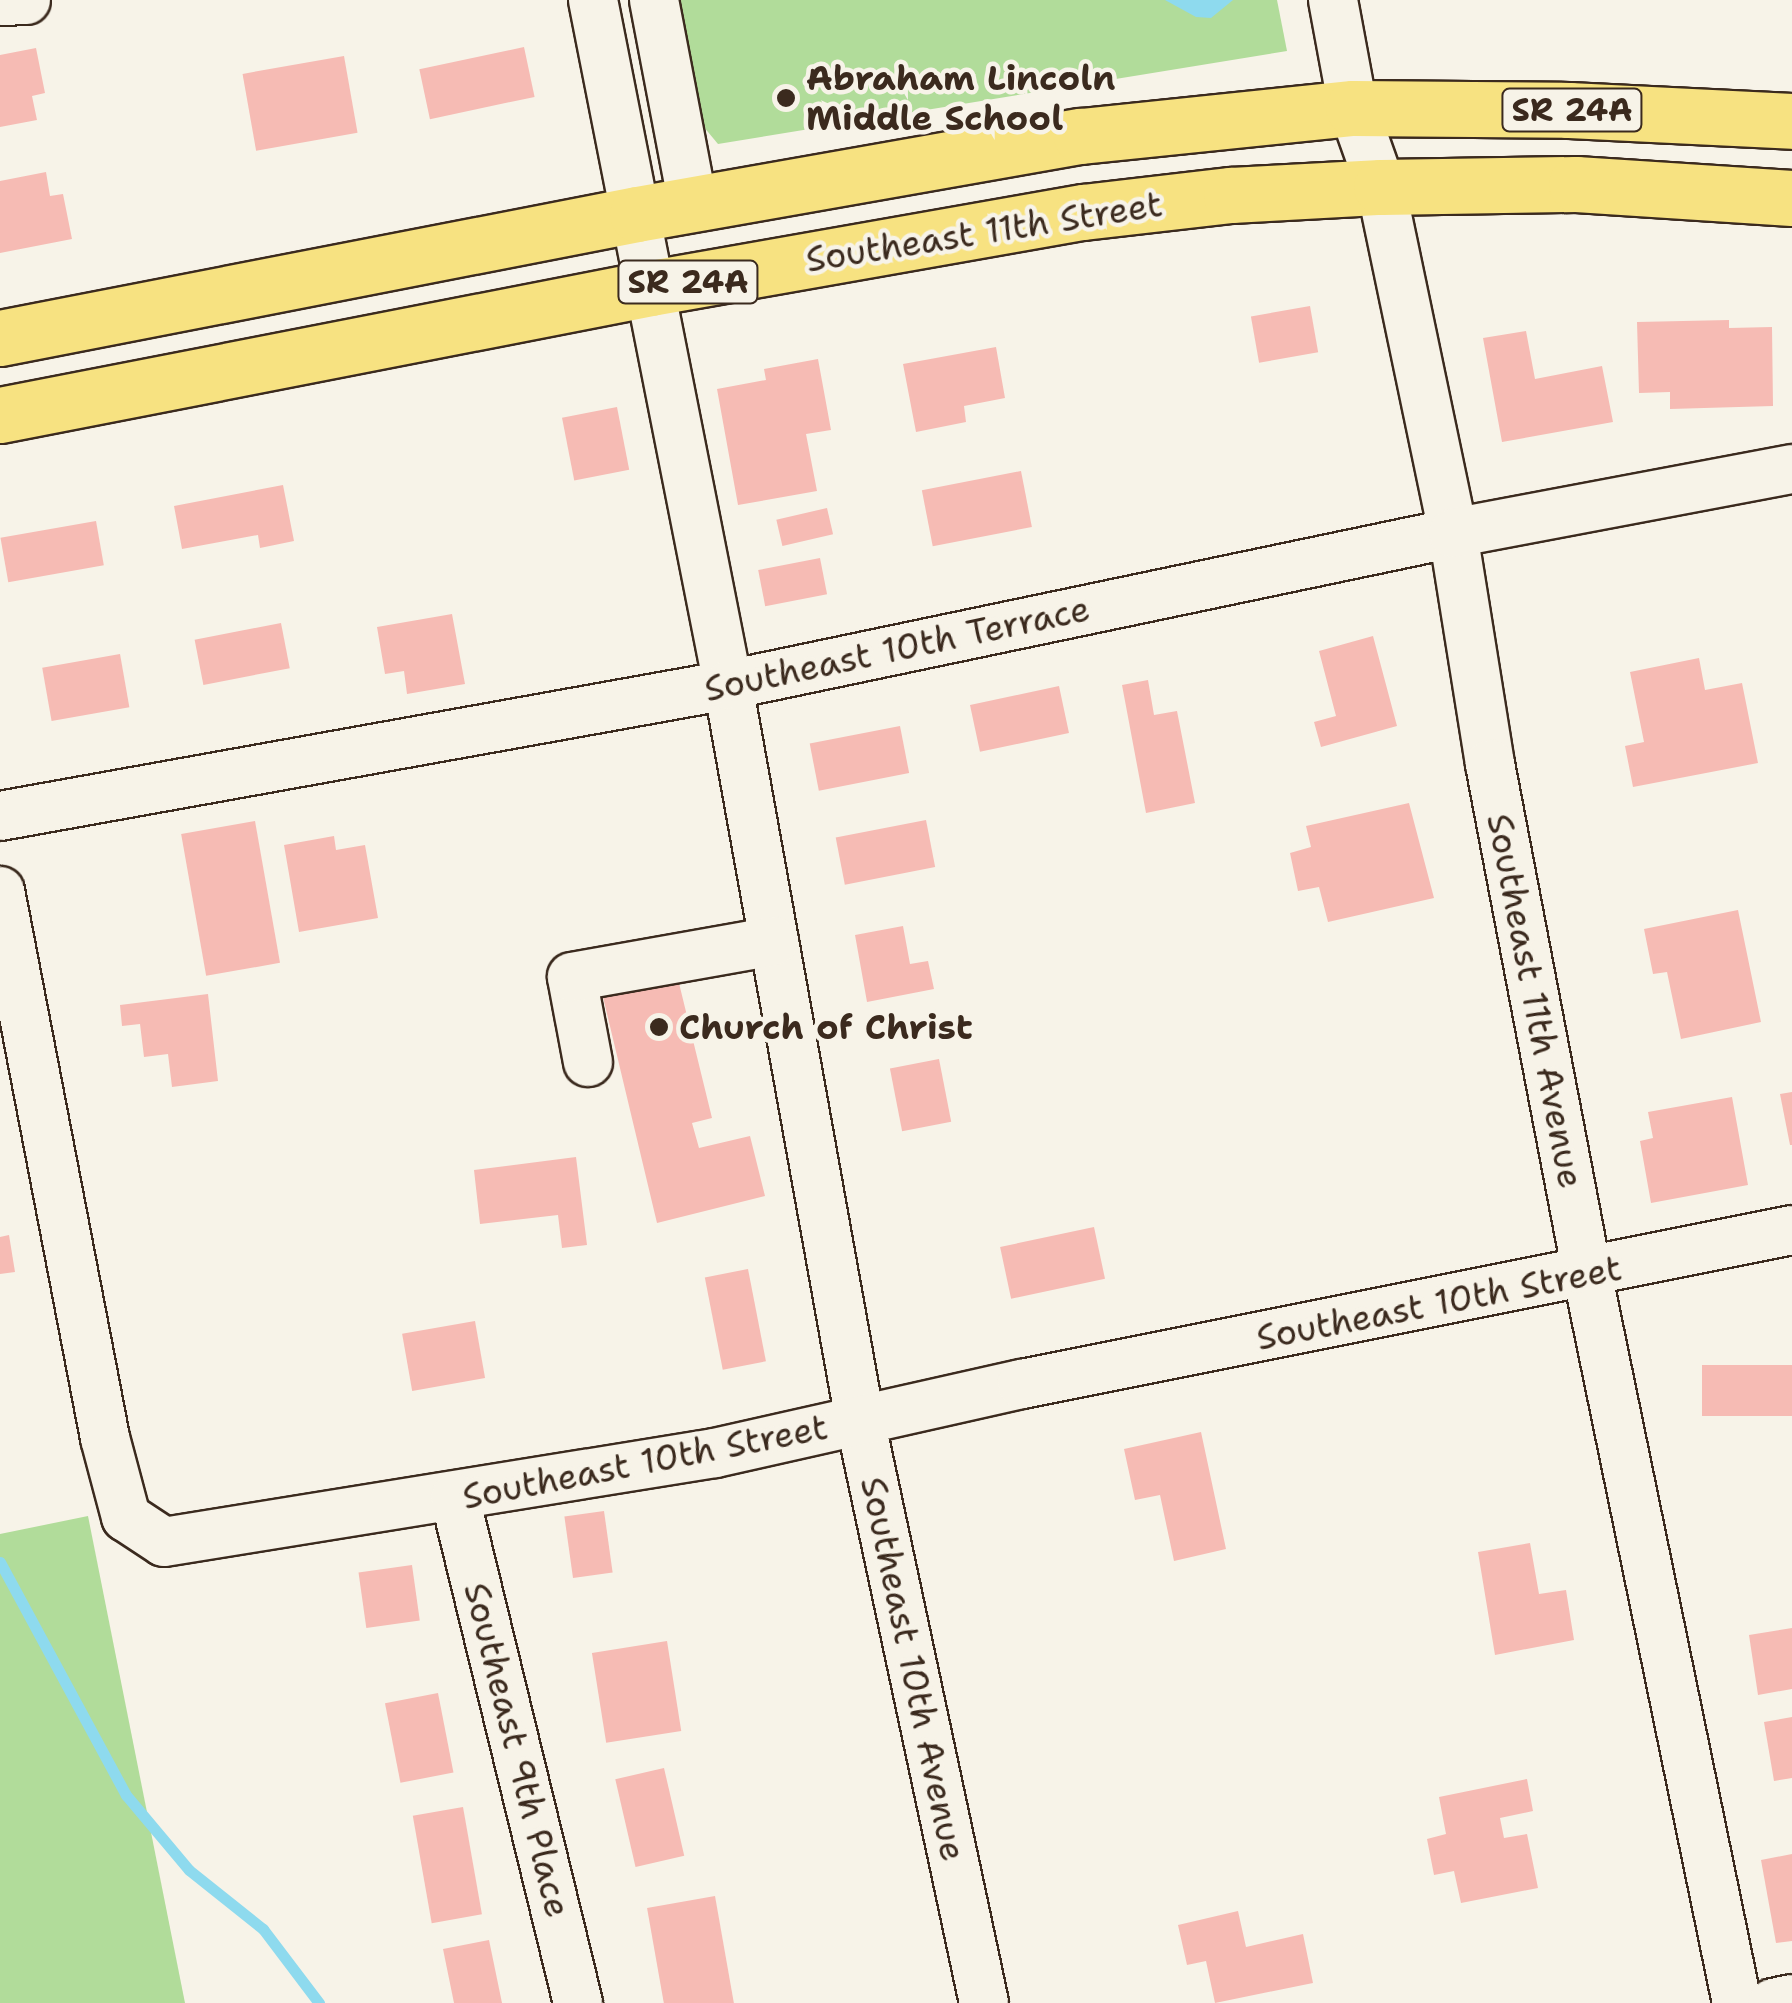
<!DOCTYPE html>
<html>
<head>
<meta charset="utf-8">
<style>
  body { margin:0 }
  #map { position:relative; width:1792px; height:2003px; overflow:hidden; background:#f7f3e8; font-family:"Shantell Sans",sans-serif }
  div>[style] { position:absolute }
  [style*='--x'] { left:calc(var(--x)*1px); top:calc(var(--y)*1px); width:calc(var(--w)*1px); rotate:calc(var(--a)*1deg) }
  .green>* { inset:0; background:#b1dc9a }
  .water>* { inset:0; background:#8edaee }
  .stream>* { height:11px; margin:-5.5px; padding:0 5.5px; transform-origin:5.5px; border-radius:5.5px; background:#8edaee }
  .building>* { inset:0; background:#f6bbb4; transform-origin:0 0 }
  .roads { filter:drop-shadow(2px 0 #3b2a1e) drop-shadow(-2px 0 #3b2a1e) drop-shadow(0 2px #3b2a1e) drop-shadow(0 -2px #3b2a1e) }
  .minor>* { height:48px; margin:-24px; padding:0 24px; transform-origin:24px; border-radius:24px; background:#f7f3e8 }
  .highway>* { height:55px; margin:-27.5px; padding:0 27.5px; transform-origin:27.5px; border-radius:27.5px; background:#f7e281 }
  .dots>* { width:28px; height:28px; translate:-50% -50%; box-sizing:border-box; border:5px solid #f7f3e8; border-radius:50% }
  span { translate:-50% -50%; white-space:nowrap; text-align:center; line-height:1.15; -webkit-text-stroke:9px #f7f3e8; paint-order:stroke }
  .shield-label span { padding:2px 8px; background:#f7f3e8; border:2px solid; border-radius:8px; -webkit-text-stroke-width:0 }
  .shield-label { font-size:32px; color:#3b2a1e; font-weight:700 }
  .poi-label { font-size:35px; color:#3b2a1e; font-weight:700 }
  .left { translate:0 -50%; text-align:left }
  .street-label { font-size:35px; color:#3b2a1e }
</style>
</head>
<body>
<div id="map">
  <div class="green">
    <i style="clip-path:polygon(672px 0,1277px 0,1287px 51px,718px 144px,698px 120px)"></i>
    <i style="clip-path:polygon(88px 1516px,185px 2003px,0 2003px,0 1534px)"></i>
  </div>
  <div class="water">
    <i style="clip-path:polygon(1165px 0,1233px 0,1211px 18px,1196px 17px)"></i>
  </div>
  <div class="stream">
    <i style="--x:0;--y:1562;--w:265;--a:61.6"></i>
    <i style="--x:126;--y:1795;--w:98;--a:50"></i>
    <i style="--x:189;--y:1870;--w:95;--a:38.6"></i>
    <i style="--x:263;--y:1929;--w:93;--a:52.9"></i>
  </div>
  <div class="building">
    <i style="left:524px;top:47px;width:51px;height:107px;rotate:78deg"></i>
    <i style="clip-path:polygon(36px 48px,45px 93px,32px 96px,37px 120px,0 127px,0 55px)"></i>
    <i style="left:344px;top:56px;width:78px;height:103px;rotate:80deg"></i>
    <i style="clip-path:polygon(46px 172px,50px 196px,63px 194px,72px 239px,0 253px,0 181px)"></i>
    <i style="left:1310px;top:306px;width:47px;height:60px;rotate:80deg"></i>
    <i style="clip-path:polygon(1729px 320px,1729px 328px,1772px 327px,1773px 406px,1670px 409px,1670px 392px,1639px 393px,1637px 322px)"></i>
    <i style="clip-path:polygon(1526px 331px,1535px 379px,1602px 366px,1613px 422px,1502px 442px,1483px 338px)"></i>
    <i style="clip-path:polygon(996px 347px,1005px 398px,964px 406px,966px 422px,916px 432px,903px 364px)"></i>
    <i style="clip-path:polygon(818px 359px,831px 430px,806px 434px,817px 491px,738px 505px,717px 389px,766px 380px,764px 369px)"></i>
    <i style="left:617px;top:407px;width:64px;height:56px;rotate:79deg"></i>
    <i style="left:1021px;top:471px;width:57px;height:101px;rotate:79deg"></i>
    <i style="clip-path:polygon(283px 485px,294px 541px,260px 548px,258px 535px,182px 549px,174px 506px)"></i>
    <i style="left:827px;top:508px;width:27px;height:52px;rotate:77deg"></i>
    <i style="left:96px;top:521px;width:45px;height:97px;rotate:80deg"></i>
    <i style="left:820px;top:558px;width:37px;height:63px;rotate:79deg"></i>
    <i style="clip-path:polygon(452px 614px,465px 684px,407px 694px,404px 671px,385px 674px,377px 627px)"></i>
    <i style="left:281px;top:623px;width:46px;height:88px;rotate:79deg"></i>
    <i style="clip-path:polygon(1373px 636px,1397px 726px,1321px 747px,1314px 722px,1336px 716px,1319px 651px)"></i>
    <i style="left:120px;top:654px;width:54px;height:79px;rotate:80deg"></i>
    <i style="clip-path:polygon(1699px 658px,1705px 690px,1742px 683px,1758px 763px,1633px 787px,1625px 746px,1644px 742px,1630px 672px)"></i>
    <i style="clip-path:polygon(1148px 680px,1154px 715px,1177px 711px,1195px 803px,1146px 813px,1122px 685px)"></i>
    <i style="left:1059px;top:686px;width:48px;height:91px;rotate:78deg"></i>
    <i style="left:900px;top:726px;width:48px;height:92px;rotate:79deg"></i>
    <i style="clip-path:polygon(1409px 803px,1434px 898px,1328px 922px,1319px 887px,1298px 891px,1290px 853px,1311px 847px,1306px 826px)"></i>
    <i style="left:926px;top:820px;width:48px;height:92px;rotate:79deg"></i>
    <i style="left:255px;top:821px;width:144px;height:75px;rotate:80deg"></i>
    <i style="clip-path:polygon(334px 836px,336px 850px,365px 845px,378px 918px,299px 932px,284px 845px)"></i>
    <i style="clip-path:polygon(1738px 910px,1761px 1022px,1681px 1039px,1667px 972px,1653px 974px,1644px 929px)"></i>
    <i style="clip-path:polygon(903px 926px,910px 964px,928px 961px,934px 989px,867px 1002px,855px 935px)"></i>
    <i style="clip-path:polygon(678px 979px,712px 1118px,692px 1123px,699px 1148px,750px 1136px,765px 1196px,657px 1223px,603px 997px)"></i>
    <i style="clip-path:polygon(208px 994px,218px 1081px,172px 1087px,168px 1054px,144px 1057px,140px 1024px,122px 1026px,120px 1005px)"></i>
    <i style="left:939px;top:1059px;width:64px;height:50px;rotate:79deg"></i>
    <i style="clip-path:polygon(1792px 1092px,1792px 1145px,1790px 1145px,1780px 1094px)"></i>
    <i style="clip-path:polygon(1732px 1097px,1748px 1185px,1651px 1203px,1640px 1141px,1653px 1138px,1648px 1112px)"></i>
    <i style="clip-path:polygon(576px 1157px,587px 1245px,562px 1248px,558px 1215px,480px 1224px,474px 1170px)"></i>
    <i style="left:1094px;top:1227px;width:53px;height:96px;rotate:78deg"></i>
    <i style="clip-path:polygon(9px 1235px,15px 1272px,0 1274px,0 1237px)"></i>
    <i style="left:748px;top:1269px;width:94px;height:44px;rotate:79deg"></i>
    <i style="left:475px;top:1321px;width:58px;height:74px;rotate:80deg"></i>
    <i style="left:1792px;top:1365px;width:51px;height:90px;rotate:90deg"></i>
    <i style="clip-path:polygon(1201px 1432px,1226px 1549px,1174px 1561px,1160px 1495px,1135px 1500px,1124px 1449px)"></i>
    <i style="left:604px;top:1511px;width:62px;height:40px;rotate:82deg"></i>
    <i style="clip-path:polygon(1530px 1543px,1539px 1594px,1566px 1590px,1574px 1640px,1495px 1655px,1478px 1552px)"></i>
    <i style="left:412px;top:1565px;width:56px;height:54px;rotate:82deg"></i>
    <i style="clip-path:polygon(1792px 1628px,1792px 1689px,1758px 1695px,1749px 1635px)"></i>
    <i style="left:667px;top:1641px;width:91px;height:76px;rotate:81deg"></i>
    <i style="left:438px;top:1693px;width:81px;height:54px;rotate:79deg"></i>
    <i style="clip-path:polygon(1792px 1717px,1792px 1778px,1774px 1781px,1764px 1722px)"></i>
    <i style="left:664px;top:1768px;width:90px;height:50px;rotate:77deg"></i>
    <i style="clip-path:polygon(1527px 1779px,1533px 1811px,1500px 1818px,1504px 1838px,1527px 1834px,1538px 1888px,1461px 1903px,1454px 1871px,1434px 1875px,1427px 1839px,1446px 1834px,1439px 1797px)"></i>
    <i style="left:463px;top:1807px;width:109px;height:51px;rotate:80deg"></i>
    <i style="clip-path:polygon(1792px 1854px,1792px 1941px,1776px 1943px,1761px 1860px)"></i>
    <i style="left:715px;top:1896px;width:109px;height:69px;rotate:80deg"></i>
    <i style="clip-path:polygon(1238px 1911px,1246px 1947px,1303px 1934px,1313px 1983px,1215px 2003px,1206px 1961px,1187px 1965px,1178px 1925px)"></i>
    <i style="clip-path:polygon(489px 1940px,502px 2003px,454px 2003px,443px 1949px)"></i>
  </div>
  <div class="roads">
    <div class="minor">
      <i style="--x:593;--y:0;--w:698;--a:78.85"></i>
      <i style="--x:728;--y:685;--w:747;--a:79.82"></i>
      <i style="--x:860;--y:1420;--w:596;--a:77.99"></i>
      <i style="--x:654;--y:0;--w:208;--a:79.2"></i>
      <i style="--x:1333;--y:0;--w:110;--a:79.5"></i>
      <i style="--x:1353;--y:108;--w:84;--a:70.5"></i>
      <i style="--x:1381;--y:187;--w:353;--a:78.2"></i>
      <i style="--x:1453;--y:533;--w:234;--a:80.9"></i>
      <i style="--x:1490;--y:764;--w:518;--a:79.21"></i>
      <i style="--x:1587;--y:1273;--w:745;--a:78.39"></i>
      <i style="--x:0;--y:1;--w:26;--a:-2"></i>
      <i style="--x:0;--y:816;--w:740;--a:-10.2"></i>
      <i style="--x:728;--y:685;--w:741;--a:-11.84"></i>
      <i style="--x:1453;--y:533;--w:345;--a:-10.7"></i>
      <i style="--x:0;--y:891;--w:557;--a:79.13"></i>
      <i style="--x:105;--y:1438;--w:82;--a:75.1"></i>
      <i style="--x:126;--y:1517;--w:45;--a:33.3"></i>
      <i style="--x:164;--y:1542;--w:558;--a:-9.18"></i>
      <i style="--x:715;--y:1453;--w:315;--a:-12.7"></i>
      <i style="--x:1022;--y:1384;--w:785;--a:-11.31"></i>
      <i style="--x:588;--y:1062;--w:86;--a:-100.7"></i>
      <i style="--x:572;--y:977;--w:205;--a:-10.1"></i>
      <i style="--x:455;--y:1498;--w:520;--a:76.31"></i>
      <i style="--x:1773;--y:2003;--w:19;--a:-12"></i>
    </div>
    <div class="highway">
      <i style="--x:0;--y:338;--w:649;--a:-11.02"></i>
      <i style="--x:637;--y:214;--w:451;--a:-10"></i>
      <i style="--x:1081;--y:136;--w:273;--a:-5.9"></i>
      <i style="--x:1353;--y:108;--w:216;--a:0.5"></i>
      <i style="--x:1569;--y:110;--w:223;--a:2.8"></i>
      <i style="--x:0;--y:415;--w:663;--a:-11.04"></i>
      <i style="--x:651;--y:288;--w:439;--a:-10"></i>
      <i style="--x:1083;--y:212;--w:149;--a:-6.6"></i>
      <i style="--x:1231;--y:195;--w:150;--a:-3.1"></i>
      <i style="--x:1381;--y:187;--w:195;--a:-0.9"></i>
      <i style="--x:1576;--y:184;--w:216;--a:3.7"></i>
    </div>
  </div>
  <div class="dots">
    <i style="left:786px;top:98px;background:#3b2a1e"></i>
    <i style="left:659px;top:1027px;background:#3b2a1e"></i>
  </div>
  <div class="shield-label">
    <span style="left:1572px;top:110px">SR 24A</span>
    <span style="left:688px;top:282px">SR 24A</span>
  </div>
  <div class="poi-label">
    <span class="left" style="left:806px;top:98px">Abraham Lincoln<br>Middle School</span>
    <span class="left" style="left:679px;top:1027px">Church of Christ</span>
  </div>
  <div class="street-label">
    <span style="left:984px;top:232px;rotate:-9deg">Southeast 11th Street</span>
    <span style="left:897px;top:649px;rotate:-12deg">Southeast 10th Terrace</span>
    <span style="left:1535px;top:1001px;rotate:79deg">Southeast 11th Avenue</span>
    <span style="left:1439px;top:1303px;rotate:-11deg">Southeast 10th Street</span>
    <span style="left:645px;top:1462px;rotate:-11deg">Southeast 10th Street</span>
    <span style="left:913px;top:1669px;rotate:78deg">Southeast 10th Avenue</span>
    <span style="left:517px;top:1750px;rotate:76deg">Southeast 9th Place</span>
  </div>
</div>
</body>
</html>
